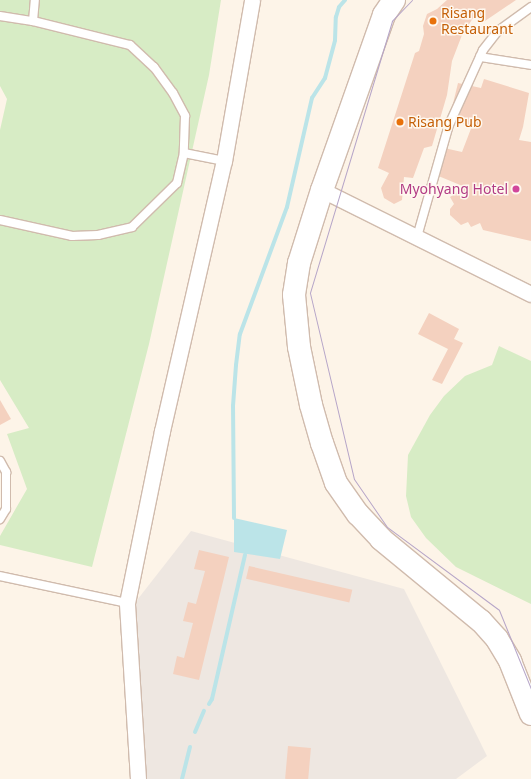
<!DOCTYPE html>
<html>
<head>
<meta charset="utf-8">
<style>
  body { margin:0 }
  #map { position:relative; width:531px; height:779px; overflow:hidden; background:#fdf4e8; font-family:"Noto Sans",sans-serif }
  div>[style] { position:absolute }
  [style*='--x'] { left:calc(var(--x)*1px); top:calc(var(--y)*1px); width:calc(var(--w)*1px); rotate:calc(var(--a)*1deg) }
  .industrial>* { inset:0; background:#eee7e1 }
  .green>* { inset:0; background:#d7ecc5 }
  .water>* { inset:0; background:#bbe4e8 }
  .stream>* { height:4px; margin:-2px; padding:0 2px; transform-origin:2px; border-radius:2px; background:#bbe4e8 }
  .building>* { inset:0; background:#f4d1bf; transform-origin:0 0 }
  .roads { filter:drop-shadow(1px 0 #d0bbad) drop-shadow(-1px 0 #d0bbad) drop-shadow(0 1px #d0bbad) drop-shadow(0 -1px #d0bbad) }
  .lane>* { height:8px; margin:-4px; padding:0 4px; transform-origin:4px; border-radius:4px; background:#fff }
  .street>* { height:15px; margin:-7.5px; padding:0 7.5px; transform-origin:7.5px; border-radius:7.5px; background:#fff }
  .secondary>* { height:22px; margin:-11px; padding:0 11px; transform-origin:11px; border-radius:11px; background:#fff }
  .tram>* { height:1px; margin:-0.5px; padding:0 0.5px; transform-origin:0.5px; border-radius:0.5px; background:#b6a5c8 }
  .dots>* { width:11px; height:11px; translate:-50% -50%; box-sizing:border-box; border:2px solid #fff8ef; border-radius:50% }
  span { translate:-50% -50%; white-space:nowrap; text-align:center; line-height:1.15; -webkit-text-stroke:3px #fff8ef; paint-order:stroke }
  .food-label { font-size:14px; color:#c56008 }
  .left { translate:0 -50%; text-align:left }
  .hotel-label { font-size:14px; color:#b23c85 }
  .right { translate:-100% -50%; text-align:right }
</style>
</head>
<body>
<div id="map">
  <div class="industrial">
    <i style="clip-path:polygon(191px 531px,404px 589px,487px 756px,456px 779px,145px 779px,134px 604px)"></i>
  </div>
  <div class="green">
    <i style="clip-path:polygon(0 0,221px 0,209px 75px,149px 344px,92px 567px,0 545px,0 536px,27px 489px,7px 434px,29px 428px,0 380px,0 130px,7px 99px,0 86px)"></i>
    <i style="clip-path:polygon(499px 346px,531px 361px,531px 604px,456px 567px,426px 538px,411px 517px,406px 496px,408px 455px,430px 415px,444px 396px,465px 376px,492px 365px)"></i>
  </div>
  <div class="water">
    <i style="clip-path:polygon(234px 518px,287px 530px,280px 559px,234px 552px)"></i>
  </div>
  <div class="stream">
    <i style="--x:234;--y:518;--w:112;--a:-90.5"></i>
    <i style="--x:233;--y:406;--w:41;--a:-85.8"></i>
    <i style="--x:236;--y:365;--w:31;--a:-83"></i>
    <i style="--x:240;--y:334;--w:135;--a:-69.7"></i>
    <i style="--x:287;--y:207;--w:112;--a:-77.1"></i>
    <i style="--x:312;--y:98;--w:24;--a:-57"></i>
    <i style="--x:325;--y:78;--w:39;--a:-75"></i>
    <i style="--x:335;--y:40;--w:23;--a:-88"></i>
    <i style="--x:336;--y:17;--w:10;--a:-73"></i>
    <i style="--x:339;--y:7;--w:9;--a:-49"></i>
    <i style="--x:209;--y:704;--w:6;--a:-59"></i>
    <i style="--x:212;--y:699;--w:148;--a:-77.1"></i>
    <i style="--x:195;--y:732;--w:23;--a:-67"></i>
    <i style="--x:182;--y:779;--w:33;--a:-76"></i>
  </div>
  <div class="building">
    <i style="clip-path:polygon(447px 0,516px 0,482px 23px,475px 15px,462px 35px,452px 61px,447px 95px,432px 146px,424px 148px,413px 178px,404px 177px,402px 200px,394px 204px,384px 198px,381px 188px,389px 173px,378px 168px,415px 53px,419px 51px,424px 34px,423px 26px,427px 14px,437px 9px)"></i>
    <i style="clip-path:polygon(484px 79px,529px 93px,523px 127px,519px 140px,531px 142px,531px 241px,483px 230px,480px 223px,471px 227px,468px 222px,461px 225px,450px 215px,450px 209px,454px 204px,450px 197px,465px 187px,436px 175px,444px 148px,462px 152px,472px 126px,449px 120px,458px 83px,481px 88px)"></i>
    <i style="clip-path:polygon(429px 313px,459px 329px,454px 339px,463px 343px,442px 384px,432px 380px,448px 349px,418px 334px)"></i>
    <i style="clip-path:polygon(0 400px,11px 419px,0 425px)"></i>
    <i style="clip-path:polygon(199px 550px,229px 557px,199px 680px,173px 674px,177px 656px,184px 658px,193px 623px,183px 621px,188px 602px,196px 604px,205px 571px,194px 569px)"></i>
    <i style="left:249px;top:566px;width:106px;height:13px;rotate:13deg"></i>
    <i style="left:288px;top:746px;width:23px;height:33px;rotate:5deg"></i>
  </div>
  <div class="roads">
    <div class="lane">
      <i style="--x:0;--y:16;--w:33;--a:9"></i>
      <i style="--x:33;--y:21;--w:100;--a:13.9"></i>
      <i style="--x:130;--y:45;--w:33;--a:43"></i>
      <i style="--x:154;--y:67;--w:32;--a:54"></i>
      <i style="--x:173;--y:93;--w:26;--a:62"></i>
      <i style="--x:185;--y:116;--w:37;--a:92"></i>
      <i style="--x:184;--y:153;--w:41;--a:11.3"></i>
      <i style="--x:33;--y:21;--w:21;--a:-85"></i>
      <i style="--x:480;--y:57;--w:52;--a:8.9"></i>
      <i style="--x:0;--y:220;--w:74;--a:12.5"></i>
      <i style="--x:72;--y:236;--w:26;--a:-2"></i>
      <i style="--x:98;--y:235;--w:35;--a:-13"></i>
      <i style="--x:132;--y:227;--w:63;--a:-44.4"></i>
      <i style="--x:177;--y:183;--w:31;--a:-77"></i>
      <i style="--x:417;--y:237;--w:116;--a:-74.1"></i>
      <i style="--x:449;--y:125;--w:82;--a:-65.6"></i>
      <i style="--x:483;--y:50;--w:24;--a:-52"></i>
      <i style="--x:498;--y:31;--w:41;--a:-36"></i>
      <i style="--x:0;--y:461;--w:13;--a:61"></i>
      <i style="--x:6;--y:472;--w:37;--a:90"></i>
      <i style="--x:6;--y:509;--w:12;--a:121"></i>
      <i style="--x:0;--y:576;--w:130;--a:12"></i>
    </div>
    <div class="street">
      <i style="--x:322;--y:190;--w:233;--a:26.5"></i>
      <i style="--x:138;--y:779;--w:176;--a:-93.6"></i>
      <i style="--x:127;--y:603;--w:176;--a:-78.5"></i>
      <i style="--x:162;--y:431;--w:277;--a:-77.1"></i>
      <i style="--x:224;--y:161;--w:163;--a:-80.1"></i>
    </div>
    <div class="secondary">
      <i style="--x:394;--y:0;--w:18;--a:124"></i>
      <i style="--x:384;--y:15;--w:186;--a:109.5"></i>
      <i style="--x:322;--y:190;--w:77;--a:107.5"></i>
      <i style="--x:299;--y:263;--w:32;--a:99"></i>
      <i style="--x:294;--y:295;--w:52;--a:84.5"></i>
      <i style="--x:299;--y:347;--w:59;--a:78.3"></i>
      <i style="--x:311;--y:405;--w:40;--a:74"></i>
      <i style="--x:322;--y:443;--w:42;--a:70.7"></i>
      <i style="--x:336;--y:483;--w:38;--a:55"></i>
      <i style="--x:358;--y:514;--w:34;--a:47"></i>
      <i style="--x:381;--y:539;--w:129;--a:39.4"></i>
      <i style="--x:481;--y:621;--w:24;--a:48"></i>
      <i style="--x:497;--y:639;--w:26;--a:59"></i>
      <i style="--x:510;--y:661;--w:57;--a:68.4"></i>
    </div>
  </div>
  <div class="tram">
    <i style="--x:412;--y:0;--w:29;--a:134"></i>
    <i style="--x:392;--y:21;--w:284;--a:106.8"></i>
    <i style="--x:310;--y:293;--w:191;--a:76.7"></i>
    <i style="--x:354;--y:479;--w:58;--a:55.5"></i>
    <i style="--x:387;--y:527;--w:139;--a:36.5"></i>
    <i style="--x:499;--y:610;--w:85;--a:67.9"></i>
  </div>
  <div class="dots">
    <i style="left:433px;top:21px;background:#e8710a"></i>
    <i style="left:400px;top:122px;background:#e8710a"></i>
    <i style="left:516px;top:189px;background:#d1479c"></i>
  </div>
  <div class="food-label">
    <span class="left" style="left:441px;top:21px">Risang<br>Restaurant</span>
    <span class="left" style="left:408px;top:122px">Risang Pub</span>
  </div>
  <div class="hotel-label">
    <span class="right" style="left:508px;top:189px">Myohyang Hotel</span>
  </div>
</div>
</body>
</html>
